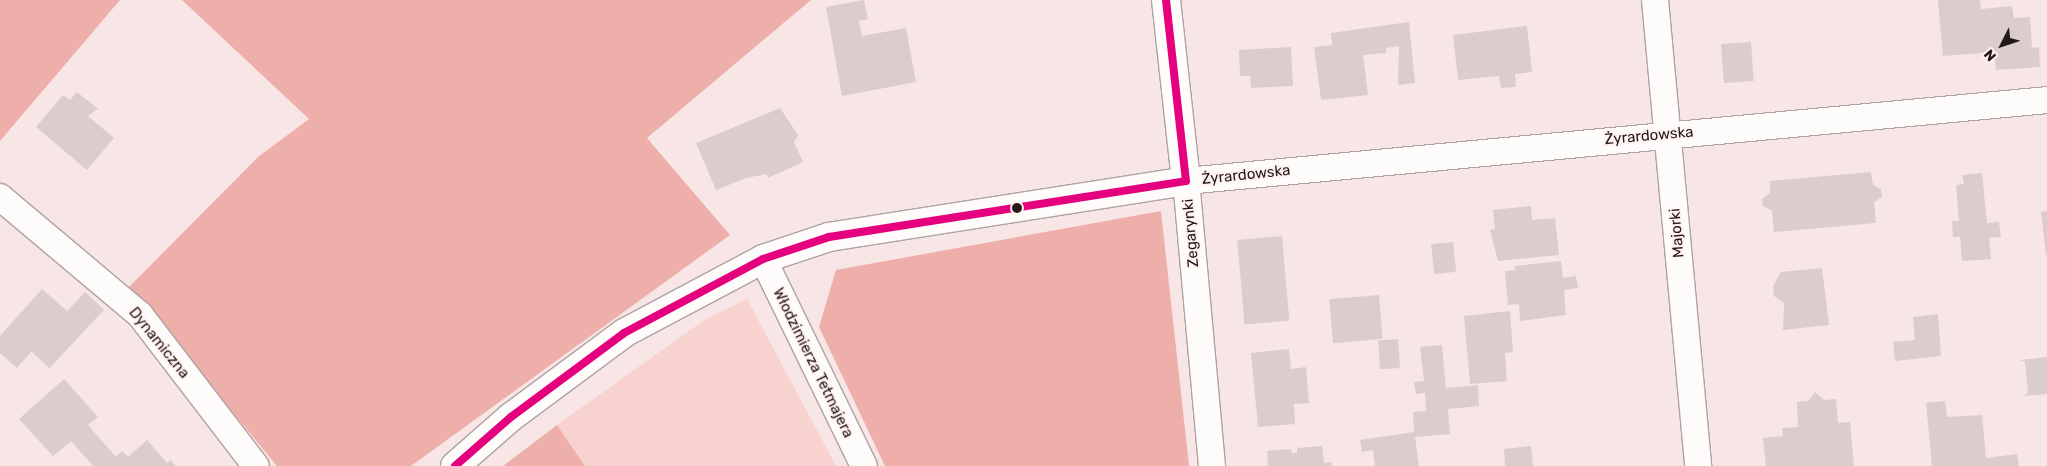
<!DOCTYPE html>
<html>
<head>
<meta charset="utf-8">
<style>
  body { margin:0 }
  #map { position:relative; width:2047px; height:466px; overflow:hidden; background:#f7e6e5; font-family:Rubik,sans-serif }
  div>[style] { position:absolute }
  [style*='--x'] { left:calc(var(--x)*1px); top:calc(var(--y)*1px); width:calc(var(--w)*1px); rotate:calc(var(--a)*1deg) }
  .green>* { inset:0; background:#f7d2ce }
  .forest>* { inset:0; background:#eeafab }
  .building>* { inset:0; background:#dacdcc; transform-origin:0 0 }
  .roads { filter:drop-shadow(1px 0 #afa2a1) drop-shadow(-1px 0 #afa2a1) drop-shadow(0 1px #afa2a1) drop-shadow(0 -1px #afa2a1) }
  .minor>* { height:26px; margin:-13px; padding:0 13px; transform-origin:13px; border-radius:13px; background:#fefbfb }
  .tertiary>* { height:28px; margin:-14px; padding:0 14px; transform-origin:14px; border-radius:14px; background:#fefbfb }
  .bus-1>* { height:8px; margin:-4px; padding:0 4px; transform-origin:4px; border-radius:4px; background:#e5007d }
  .dots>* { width:14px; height:14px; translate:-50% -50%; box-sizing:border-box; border:2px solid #fff2f1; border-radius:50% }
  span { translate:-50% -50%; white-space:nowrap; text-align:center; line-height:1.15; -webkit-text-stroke:4px #fff2f1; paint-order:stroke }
  .street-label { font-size:15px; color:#241a19 }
  .north { position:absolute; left:1977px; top:20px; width:50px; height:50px; -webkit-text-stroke:4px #fff2f1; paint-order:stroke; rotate:229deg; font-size:14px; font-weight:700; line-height:20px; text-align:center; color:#241a19 }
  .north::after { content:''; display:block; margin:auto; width:18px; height:22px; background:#241a19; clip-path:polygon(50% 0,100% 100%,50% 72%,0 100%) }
</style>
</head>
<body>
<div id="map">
  <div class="green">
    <i style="clip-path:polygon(747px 299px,836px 466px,585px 466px,557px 425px,706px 319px)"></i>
  </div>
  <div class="forest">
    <i style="clip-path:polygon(0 0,120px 0,0 141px)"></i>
    <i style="clip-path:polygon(182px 0,811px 0,647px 138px,730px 235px,411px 466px,277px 466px,129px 287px,258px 157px,309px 119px)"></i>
    <i style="clip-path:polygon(1161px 211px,1189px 466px,885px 466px,819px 327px,836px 270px)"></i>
    <i style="clip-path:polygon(557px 425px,585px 466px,503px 466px)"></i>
  </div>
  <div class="building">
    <i style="clip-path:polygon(864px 0,868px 19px,859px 21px,862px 36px,906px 28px,916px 82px,842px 96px,826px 7px)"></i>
    <i style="clip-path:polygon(1938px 0,1980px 0,1981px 9px,2012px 6px,2014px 18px,2030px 17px,2032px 48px,2039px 47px,2040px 67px,1996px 70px,1994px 52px,1943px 56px)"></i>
    <i style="clip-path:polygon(1409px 22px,1415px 83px,1398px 85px,1399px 46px,1386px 48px,1386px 53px,1363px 55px,1368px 95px,1321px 100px,1314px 47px,1332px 45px,1331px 33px)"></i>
    <i style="clip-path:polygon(1527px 26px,1532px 72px,1515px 74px,1516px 87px,1501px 88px,1499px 76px,1458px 80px,1453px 35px)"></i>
    <i style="left:1751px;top:42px;width:39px;height:30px;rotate:86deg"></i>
    <i style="clip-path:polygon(1291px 47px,1293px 86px,1251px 88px,1250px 76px,1240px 76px,1239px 50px)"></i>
    <i style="clip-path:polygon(77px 92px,98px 109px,88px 116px,114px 138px,87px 170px,36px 127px,63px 95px,70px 100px)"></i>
    <i style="clip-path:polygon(780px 108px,798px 135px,794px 142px,803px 162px,768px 178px,766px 174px,746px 178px,716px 190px,696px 143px)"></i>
    <i style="clip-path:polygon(1871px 172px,1873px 185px,1881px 189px,1882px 197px,1874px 202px,1876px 223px,1774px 232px,1772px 211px,1763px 206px,1762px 199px,1770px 193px,1770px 181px)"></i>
    <i style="clip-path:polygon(1982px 173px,1987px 223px,1999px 222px,2001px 237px,1989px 238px,1991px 259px,1962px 261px,1960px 237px,1953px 237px,1952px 221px,1959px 221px,1956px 185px,1964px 184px,1962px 175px)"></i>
    <i style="clip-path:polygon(1531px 206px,1532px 220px,1555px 218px,1559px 255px,1498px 261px,1490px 230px,1495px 229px,1493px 210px)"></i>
    <i style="clip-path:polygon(2047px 211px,2047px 255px,2046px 255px,2041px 212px)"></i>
    <i style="left:1282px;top:236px;width:85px;height:45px;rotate:85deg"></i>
    <i style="left:1453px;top:242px;width:30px;height:22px;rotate:84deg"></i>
    <i style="clip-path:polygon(1561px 261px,1563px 278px,1576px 276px,1578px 288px,1564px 290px,1566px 315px,1520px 321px,1519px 304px,1508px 305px,1505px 271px,1515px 270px,1515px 266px)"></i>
    <i style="clip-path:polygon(1822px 268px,1829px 325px,1783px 330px,1784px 303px,1774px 296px,1773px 286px,1781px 272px)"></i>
    <i style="clip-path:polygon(42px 289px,67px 311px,17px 368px,0 353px,0 336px)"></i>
    <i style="left:85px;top:292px;width:26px;height:80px;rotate:43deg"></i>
    <i style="left:1379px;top:295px;width:44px;height:50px;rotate:85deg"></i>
    <i style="clip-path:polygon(1510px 311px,1513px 352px,1505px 353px,1507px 381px,1470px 384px,1464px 316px)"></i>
    <i style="clip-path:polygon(1938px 314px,1941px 356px,1895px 361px,1893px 342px,1915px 340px,1913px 317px)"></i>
    <i style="left:1398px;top:339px;width:29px;height:20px;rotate:86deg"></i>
    <i style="clip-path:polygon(1442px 345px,1446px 388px,1478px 385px,1479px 406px,1448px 409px,1450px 434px,1415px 437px,1419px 466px,1375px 466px,1373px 450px,1362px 452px,1360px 440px,1414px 432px,1413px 412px,1426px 411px,1425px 393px,1416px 394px,1414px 382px,1424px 381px,1420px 347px)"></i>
    <i style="clip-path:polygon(1289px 349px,1291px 369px,1306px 367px,1309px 403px,1294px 404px,1295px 424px,1258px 427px,1251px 353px)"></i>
    <i style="clip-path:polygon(2047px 357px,2047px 394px,2023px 396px,2028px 393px,2025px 362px,2020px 360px)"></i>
    <i style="clip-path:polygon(64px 379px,98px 417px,88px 425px,116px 457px,122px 451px,128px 457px,147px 440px,167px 463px,170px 460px,176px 466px,93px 466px,71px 441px,53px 456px,19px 419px)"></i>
    <i style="clip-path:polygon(1815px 392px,1824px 400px,1836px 399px,1838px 423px,1850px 422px,1854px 466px,1766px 466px,1763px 438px,1783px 436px,1782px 428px,1798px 427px,1797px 402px,1808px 401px)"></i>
    <i style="clip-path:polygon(1945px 401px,1947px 417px,1982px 415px,1986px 458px,2017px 454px,2019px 466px,1932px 466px,1926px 403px)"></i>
    <i style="clip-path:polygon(1322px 446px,1324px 463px,1331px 462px,1332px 466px,1268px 466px,1267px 451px,1291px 449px,1292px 453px,1297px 453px,1297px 448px)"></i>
    <i style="clip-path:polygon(1531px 446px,1533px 466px,1505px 466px,1504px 449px)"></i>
  </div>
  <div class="roads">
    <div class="minor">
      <i style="--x:1655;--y:0;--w:468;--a:84.7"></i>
      <i style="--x:0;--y:197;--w:183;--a:40.1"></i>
      <i style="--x:140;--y:315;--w:190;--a:52.5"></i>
      <i style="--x:763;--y:259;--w:230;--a:64"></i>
      <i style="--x:1212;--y:466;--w:286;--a:-95.2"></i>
      <i style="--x:1186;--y:181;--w:865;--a:-5.37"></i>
    </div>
    <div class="tertiary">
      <i style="--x:455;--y:466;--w:74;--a:-41.2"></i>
      <i style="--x:511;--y:417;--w:141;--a:-36.6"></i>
      <i style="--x:624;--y:333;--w:157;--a:-28"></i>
      <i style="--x:763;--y:259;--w:70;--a:-18.4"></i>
      <i style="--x:829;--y:237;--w:361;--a:-8.9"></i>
      <i style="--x:1186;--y:181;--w:182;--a:-96.3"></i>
    </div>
  </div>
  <div class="bus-1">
    <i style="--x:1166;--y:0;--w:182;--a:83.7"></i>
    <i style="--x:455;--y:466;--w:74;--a:-41.2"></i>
    <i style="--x:511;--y:417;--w:141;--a:-36.6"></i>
    <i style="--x:624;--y:333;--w:157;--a:-28"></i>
    <i style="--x:763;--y:259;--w:70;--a:-18.4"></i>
    <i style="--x:829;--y:237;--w:361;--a:-8.9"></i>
  </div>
  <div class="dots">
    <i style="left:1017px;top:208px;background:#241a19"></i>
  </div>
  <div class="street-label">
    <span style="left:1649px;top:136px;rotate:-5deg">Żyrardowska</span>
    <span style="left:1246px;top:175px;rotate:-6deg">Żyrardowska</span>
    <span style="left:1191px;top:233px;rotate:-95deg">Zegarynki</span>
    <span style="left:1677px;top:233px;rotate:-95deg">Majorki</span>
    <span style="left:159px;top:343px;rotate:51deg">Dynamiczna</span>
    <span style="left:813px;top:363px;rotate:64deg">Włodzimierza Tetmajera</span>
  </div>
  <div class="north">N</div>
</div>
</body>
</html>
